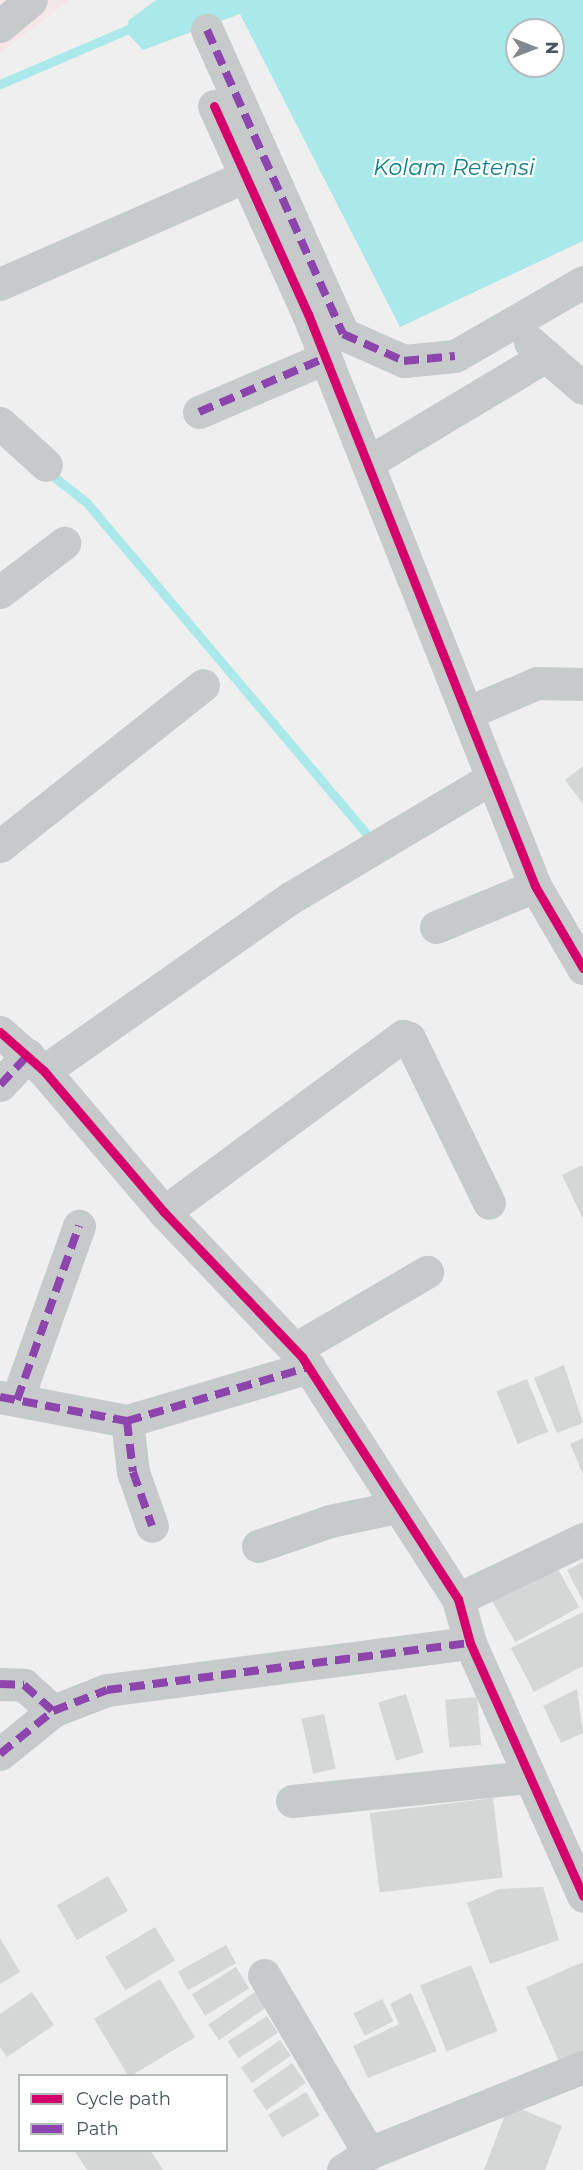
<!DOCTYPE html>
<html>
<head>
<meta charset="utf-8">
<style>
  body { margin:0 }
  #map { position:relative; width:583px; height:2170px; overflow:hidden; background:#efefef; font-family:Montserrat,sans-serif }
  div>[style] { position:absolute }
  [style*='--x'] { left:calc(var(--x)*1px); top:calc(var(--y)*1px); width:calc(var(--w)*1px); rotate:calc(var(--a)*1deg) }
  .medical>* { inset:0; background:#f5e6e7 }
  .water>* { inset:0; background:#aae8ea }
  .stream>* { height:9px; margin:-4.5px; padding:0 4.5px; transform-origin:4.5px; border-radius:4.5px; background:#aae8ea }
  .building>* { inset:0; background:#d5d7d7; transform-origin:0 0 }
  .minor>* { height:33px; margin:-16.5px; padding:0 16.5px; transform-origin:16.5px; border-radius:16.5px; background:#c6cacb }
  .quiet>* { height:8px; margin-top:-4px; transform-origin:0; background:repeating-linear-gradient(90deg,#8e44ad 0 15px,transparent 0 23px) }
  .cycleway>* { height:9px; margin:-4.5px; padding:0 4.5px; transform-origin:4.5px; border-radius:4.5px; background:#d6006c }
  span { translate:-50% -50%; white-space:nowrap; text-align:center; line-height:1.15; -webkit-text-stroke:4.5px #fff; paint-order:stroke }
  .water-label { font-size:22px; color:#128185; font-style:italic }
  .legend { position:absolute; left:18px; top:2074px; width:210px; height:78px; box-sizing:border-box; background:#fff; border:2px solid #b5bbbd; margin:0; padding:8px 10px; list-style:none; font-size:18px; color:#47545a }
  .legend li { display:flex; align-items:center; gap:12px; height:30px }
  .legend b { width:30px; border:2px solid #b5bbbd }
  .north { position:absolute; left:505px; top:18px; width:60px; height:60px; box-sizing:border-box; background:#fff; border:2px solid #b5bbbd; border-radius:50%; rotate:90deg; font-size:16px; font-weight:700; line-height:24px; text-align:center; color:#47545a }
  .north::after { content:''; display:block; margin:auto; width:21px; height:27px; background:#828a8e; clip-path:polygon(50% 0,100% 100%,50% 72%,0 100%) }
</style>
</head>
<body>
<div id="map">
  <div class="medical">
    <i style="clip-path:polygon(0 0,70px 0,0 53px)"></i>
  </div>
  <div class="water">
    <i style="clip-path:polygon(evenodd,156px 0,583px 0,583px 241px,400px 327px,240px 14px,143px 50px,126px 32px,129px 20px,156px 0,517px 30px,553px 30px,553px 66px,517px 66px,517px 30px)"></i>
  </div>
  <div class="stream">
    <i style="--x:0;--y:84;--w:147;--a:-23.2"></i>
    <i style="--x:48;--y:472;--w:50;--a:38.5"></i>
    <i style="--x:87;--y:503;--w:431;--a:49.8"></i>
  </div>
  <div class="building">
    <i style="clip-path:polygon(583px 766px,583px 804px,565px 780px)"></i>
    <i style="clip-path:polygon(582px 1165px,583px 1168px,583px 1219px,562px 1175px)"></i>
    <i style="clip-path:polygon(564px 1365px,583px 1423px,557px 1433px,534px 1378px)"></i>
    <i style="left:527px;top:1379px;width:57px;height:33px;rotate:68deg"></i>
    <i style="clip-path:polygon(583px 1438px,583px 1474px,570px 1444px)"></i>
    <i style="left:553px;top:1560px;width:54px;height:73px;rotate:61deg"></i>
    <i style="clip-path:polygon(583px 1562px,583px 1601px,567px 1570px)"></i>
    <i style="clip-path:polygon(583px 1612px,583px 1666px,534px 1692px,511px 1648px)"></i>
    <i style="clip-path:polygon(577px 1689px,583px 1733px,561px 1743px,543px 1706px)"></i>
    <i style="left:406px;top:1694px;width:61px;height:29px;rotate:73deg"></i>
    <i style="left:477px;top:1697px;width:48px;height:32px;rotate:85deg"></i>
    <i style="left:324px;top:1714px;width:56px;height:23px;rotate:78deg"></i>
    <i style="left:493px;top:1798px;width:80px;height:124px;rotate:83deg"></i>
    <i style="left:108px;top:1876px;width:40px;height:59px;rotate:60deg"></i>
    <i style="clip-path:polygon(543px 1887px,559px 1940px,490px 1964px,467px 1903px,499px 1889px)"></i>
    <i style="left:155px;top:1927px;width:39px;height:58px;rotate:59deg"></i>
    <i style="clip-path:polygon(0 1938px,20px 1972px,0 1984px)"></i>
    <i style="left:226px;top:1945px;width:21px;height:55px;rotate:61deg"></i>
    <i style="clip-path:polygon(583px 1962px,583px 2054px,560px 2064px,526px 1987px)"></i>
    <i style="left:471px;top:1965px;width:71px;height:55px;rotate:68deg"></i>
    <i style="left:236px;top:1967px;width:25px;height:52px;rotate:58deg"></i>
    <i style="left:160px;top:1979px;width:68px;height:77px;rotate:59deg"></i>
    <i style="clip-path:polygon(32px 1992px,54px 2025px,7px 2057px,0 2047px,0 2014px)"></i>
    <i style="left:255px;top:1992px;width:19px;height:57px;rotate:55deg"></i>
    <i style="clip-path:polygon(411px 1993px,437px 2051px,368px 2078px,353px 2046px,399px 2024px,390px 2004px)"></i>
    <i style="left:382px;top:1999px;width:25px;height:32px;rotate:63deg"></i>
    <i style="left:267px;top:2016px;width:20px;height:47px;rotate:57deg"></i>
    <i style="left:280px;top:2040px;width:19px;height:48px;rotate:55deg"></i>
    <i style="left:292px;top:2063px;width:24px;height:48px;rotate:55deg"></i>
    <i style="left:306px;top:2092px;width:27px;height:44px;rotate:59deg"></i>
    <i style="clip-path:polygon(509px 2104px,562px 2126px,545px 2170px,484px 2170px)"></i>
    <i style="clip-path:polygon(74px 2150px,150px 2150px,163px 2170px,87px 2170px)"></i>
  </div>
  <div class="minor">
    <i style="--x:0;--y:26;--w:40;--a:-40"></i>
    <i style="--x:207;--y:30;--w:333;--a:65.9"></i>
    <i style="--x:343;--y:334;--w:67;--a:23.9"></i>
    <i style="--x:404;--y:361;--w:51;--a:-5.6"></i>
    <i style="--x:455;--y:356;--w:148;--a:-30"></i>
    <i style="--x:214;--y:106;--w:228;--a:65.7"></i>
    <i style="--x:308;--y:314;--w:615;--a:68.35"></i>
    <i style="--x:535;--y:886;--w:95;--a:59.7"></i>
    <i style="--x:0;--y:284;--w:269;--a:-23.7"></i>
    <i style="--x:530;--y:342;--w:70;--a:41"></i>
    <i style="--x:199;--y:412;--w:137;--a:-23.2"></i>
    <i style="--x:0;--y:423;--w:62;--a:42.4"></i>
    <i style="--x:367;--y:463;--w:209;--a:-30.9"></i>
    <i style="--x:0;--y:592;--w:81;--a:-37.4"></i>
    <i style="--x:467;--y:713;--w:76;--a:-23.2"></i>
    <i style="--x:537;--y:683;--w:46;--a:1.2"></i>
    <i style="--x:0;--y:846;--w:259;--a:-38.4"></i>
    <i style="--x:436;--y:927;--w:107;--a:-22.5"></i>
    <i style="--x:0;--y:1032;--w:59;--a:41.6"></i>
    <i style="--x:44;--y:1071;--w:185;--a:49.6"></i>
    <i style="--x:164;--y:1212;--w:200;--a:46.4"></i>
    <i style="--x:302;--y:1357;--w:288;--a:57.2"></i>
    <i style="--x:458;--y:1599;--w:46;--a:74.7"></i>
    <i style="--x:470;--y:1643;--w:277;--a:65.9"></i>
    <i style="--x:44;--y:1071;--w:303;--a:-35.1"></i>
    <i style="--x:292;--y:897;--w:233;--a:-30.8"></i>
    <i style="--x:0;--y:1085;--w:41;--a:-47"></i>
    <i style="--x:164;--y:1212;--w:297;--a:-36.4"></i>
    <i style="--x:403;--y:1036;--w:6;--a:18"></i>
    <i style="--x:409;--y:1038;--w:183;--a:64.1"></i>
    <i style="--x:295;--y:1349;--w:153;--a:-30.3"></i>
    <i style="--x:0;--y:1397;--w:129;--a:10.7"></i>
    <i style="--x:127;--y:1421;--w:190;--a:-16.5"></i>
    <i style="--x:17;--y:1400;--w:185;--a:-70.4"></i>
    <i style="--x:127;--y:1421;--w:51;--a:83.3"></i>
    <i style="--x:133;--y:1472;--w:57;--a:70.6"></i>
    <i style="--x:258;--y:1546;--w:76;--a:-19.1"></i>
    <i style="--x:330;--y:1521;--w:68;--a:-11.8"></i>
    <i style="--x:458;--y:1599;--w:139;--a:-25.6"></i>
    <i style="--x:0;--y:1684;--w:24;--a:2"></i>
    <i style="--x:24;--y:1685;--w:39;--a:42"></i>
    <i style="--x:0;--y:1754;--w:68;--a:-39.1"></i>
    <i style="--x:53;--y:1711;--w:58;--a:-21.3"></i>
    <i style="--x:107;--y:1690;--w:366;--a:-7.4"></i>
    <i style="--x:292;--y:1801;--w:239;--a:-5.8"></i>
    <i style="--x:264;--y:1975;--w:207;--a:59.5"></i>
    <i style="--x:343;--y:2170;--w:31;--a:-33"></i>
    <i style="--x:369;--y:2153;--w:231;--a:-21.9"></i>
  </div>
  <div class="quiet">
    <i style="--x:207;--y:30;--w:333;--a:65.9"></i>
    <i style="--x:343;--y:334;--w:67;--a:23.9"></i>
    <i style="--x:404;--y:361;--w:51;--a:-5.6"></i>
    <i style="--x:199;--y:412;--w:137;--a:-23.2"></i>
    <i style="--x:0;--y:1085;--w:41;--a:-47"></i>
    <i style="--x:0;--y:1397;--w:129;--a:10.7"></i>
    <i style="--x:127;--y:1421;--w:190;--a:-16.5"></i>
    <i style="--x:17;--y:1400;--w:185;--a:-70.4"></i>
    <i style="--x:127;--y:1421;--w:51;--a:83.3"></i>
    <i style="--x:133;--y:1472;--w:57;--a:70.6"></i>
    <i style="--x:0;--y:1684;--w:24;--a:2"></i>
    <i style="--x:24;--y:1685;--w:39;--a:42"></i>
    <i style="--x:0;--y:1754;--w:68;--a:-39.1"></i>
    <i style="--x:53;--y:1711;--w:58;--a:-21.3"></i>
    <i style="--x:107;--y:1690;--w:366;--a:-7.4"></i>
  </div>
  <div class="cycleway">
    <i style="--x:214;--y:106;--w:228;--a:65.7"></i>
    <i style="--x:308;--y:314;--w:615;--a:68.35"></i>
    <i style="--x:535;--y:886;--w:95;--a:59.7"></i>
    <i style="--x:0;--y:1032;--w:59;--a:41.6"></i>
    <i style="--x:44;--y:1071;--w:185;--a:49.6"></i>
    <i style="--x:164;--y:1212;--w:200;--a:46.4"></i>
    <i style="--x:302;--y:1357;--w:288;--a:57.2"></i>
    <i style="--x:458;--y:1599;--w:46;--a:74.7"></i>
    <i style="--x:470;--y:1643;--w:277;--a:65.9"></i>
  </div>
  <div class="water-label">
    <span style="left:454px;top:168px">Kolam Retensi</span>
  </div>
  <ul class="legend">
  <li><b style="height:8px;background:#d6006c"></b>Cycle path</li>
  <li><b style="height:8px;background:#8e44ad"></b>Path</li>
  </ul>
  <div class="north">N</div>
</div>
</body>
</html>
